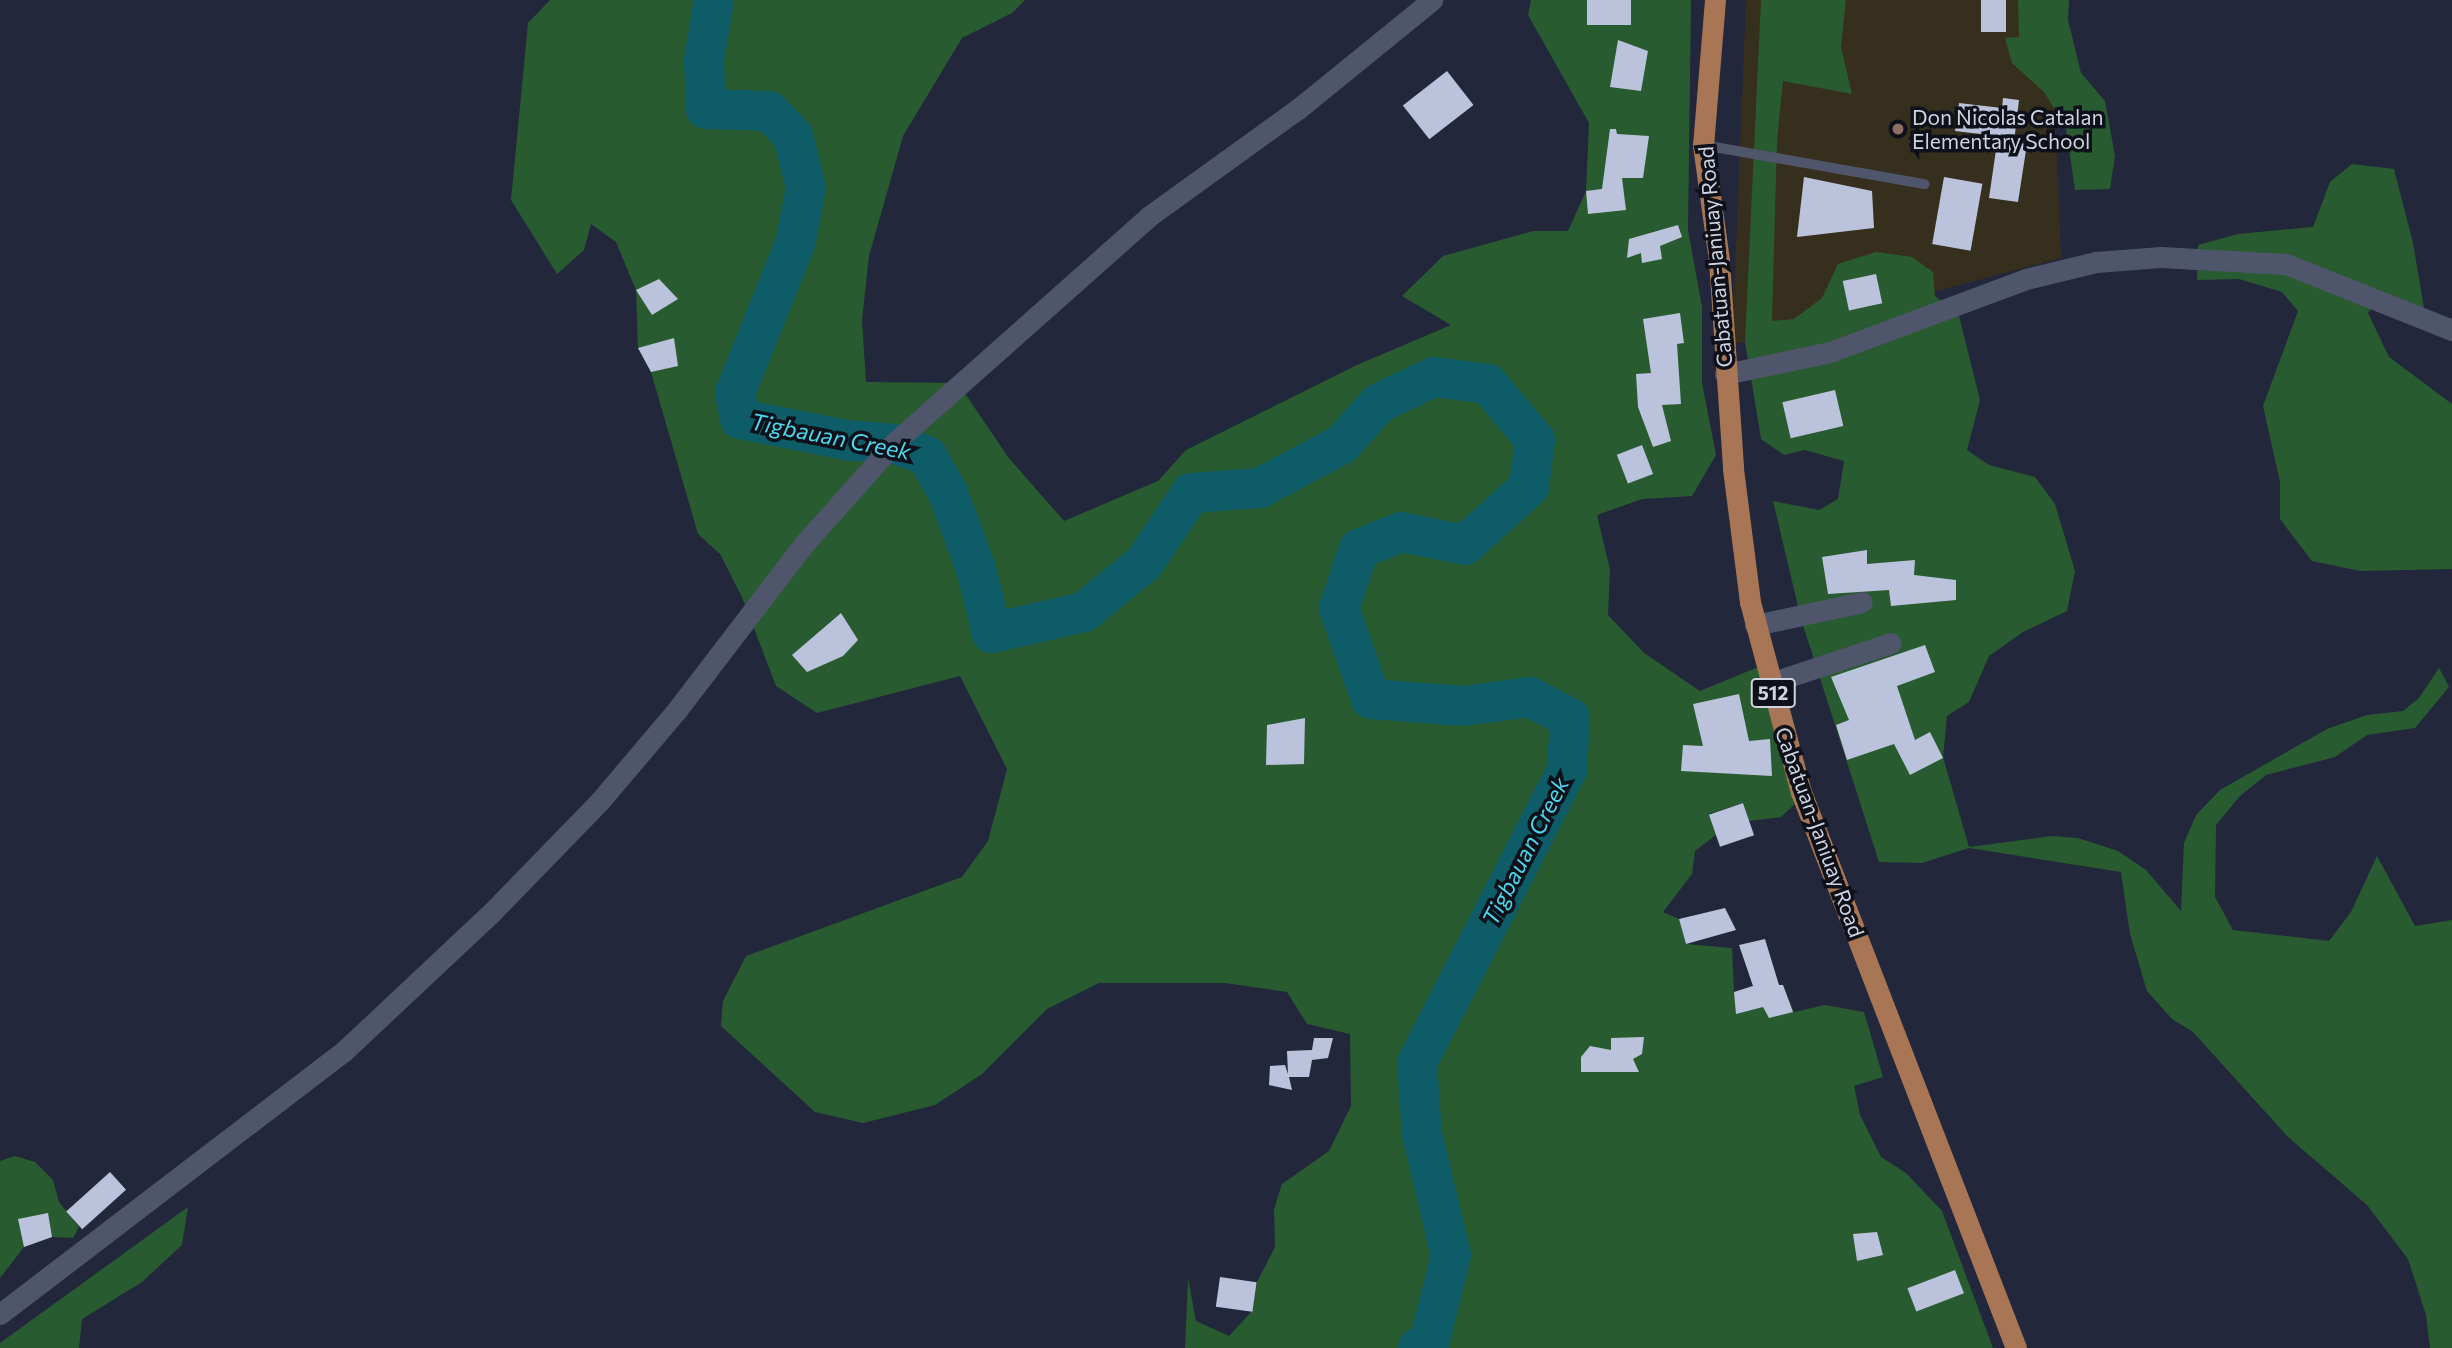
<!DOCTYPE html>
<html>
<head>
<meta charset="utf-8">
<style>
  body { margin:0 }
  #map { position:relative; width:2452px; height:1348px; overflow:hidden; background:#22273b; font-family:Commissioner,sans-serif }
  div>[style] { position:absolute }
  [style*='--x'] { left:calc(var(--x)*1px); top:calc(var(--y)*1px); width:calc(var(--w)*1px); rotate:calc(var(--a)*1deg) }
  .education>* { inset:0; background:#372f1e }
  .green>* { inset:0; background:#295b30 }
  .river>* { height:40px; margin:-20px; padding:0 20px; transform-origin:20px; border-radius:20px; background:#0d5c67 }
  .building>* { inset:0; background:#bbc3dc; transform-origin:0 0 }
  .lane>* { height:10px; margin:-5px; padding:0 5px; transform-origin:5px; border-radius:5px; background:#4f556b }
  .street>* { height:21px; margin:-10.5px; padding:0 10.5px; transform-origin:10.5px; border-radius:10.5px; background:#4f556b }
  .primary>* { height:21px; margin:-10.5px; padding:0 10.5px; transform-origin:10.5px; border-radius:10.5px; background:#a87654 }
  .dots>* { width:19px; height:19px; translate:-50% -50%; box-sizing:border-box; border:4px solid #0e1119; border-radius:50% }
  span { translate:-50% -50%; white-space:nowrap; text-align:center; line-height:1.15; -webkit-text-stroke:7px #0e1119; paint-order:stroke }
  .shield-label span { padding:2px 5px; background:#0e1119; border:2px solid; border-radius:5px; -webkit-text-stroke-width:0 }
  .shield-label { font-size:19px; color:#d0d4e1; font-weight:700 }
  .poi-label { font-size:21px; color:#d0d4e1 }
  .left { translate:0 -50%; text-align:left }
  .street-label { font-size:21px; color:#d0d4e1 }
  .water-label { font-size:23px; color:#4cd5eb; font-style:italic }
</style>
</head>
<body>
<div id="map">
  <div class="education">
    <i style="clip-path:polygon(1746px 0,2051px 0,2061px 258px,1732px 345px)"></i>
  </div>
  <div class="green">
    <i style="clip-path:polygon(550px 0,1025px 0,1012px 13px,962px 38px,903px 136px,869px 256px,862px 320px,866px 382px,958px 383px,1008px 457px,1064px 521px,1158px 481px,1186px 450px,1357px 365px,1451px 325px,1402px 296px,1443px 256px,1533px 231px,1568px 231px,1586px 191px,1589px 123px,1528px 15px,1531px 0,1691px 0,1688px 230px,1702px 307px,1702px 383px,1716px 455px,1692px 496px,1642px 499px,1597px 515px,1610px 570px,1608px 615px,1644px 653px,1700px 691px,1768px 663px,1798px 801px,1781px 817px,1749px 821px,1743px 803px,1709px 814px,1716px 835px,1695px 851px,1692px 874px,1663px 912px,1679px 919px,1686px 944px,1732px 948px,1734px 992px,1761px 983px,1783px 985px,1794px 1012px,1825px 1005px,1864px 1012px,1883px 1077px,1854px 1086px,1860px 1115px,1881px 1157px,1906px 1173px,1942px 1211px,1993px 1348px,1185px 1348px,1188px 1278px,1196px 1321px,1229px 1336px,1253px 1310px,1257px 1282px,1275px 1247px,1274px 1209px,1282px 1184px,1329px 1151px,1351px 1106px,1350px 1034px,1307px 1024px,1287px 992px,1225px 983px,1099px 983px,1047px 1009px,982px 1074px,935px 1105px,863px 1123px,815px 1112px,721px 1026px,723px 1001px,746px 956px,962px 877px,988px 841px,1007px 769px,960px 676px,817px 713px,776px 686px,742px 597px,720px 554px,698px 534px,651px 372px,638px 348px,636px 290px,616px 242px,591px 224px,584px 250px,557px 274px,511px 200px,528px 23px)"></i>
    <i style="clip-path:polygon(1761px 0,1846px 0,1841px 47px,1852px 94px,1783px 81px,1777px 141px,1772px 321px,1794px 319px,1822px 298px,1838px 264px,1876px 252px,1912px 257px,1933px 272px,1935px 296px,1959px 316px,1980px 400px,1967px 450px,1989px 465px,2035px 477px,2055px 504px,2075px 571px,2067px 611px,2023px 632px,1989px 656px,1969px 702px,1947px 716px,1943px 757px,1969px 847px,2052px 836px,2078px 838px,2118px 851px,2146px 870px,2181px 911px,2184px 843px,2196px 815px,2220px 790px,2327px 729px,2367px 715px,2403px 711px,2419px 698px,2439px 668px,2449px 687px,2415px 728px,2367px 735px,2335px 757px,2266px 775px,2240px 796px,2216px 825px,2215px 897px,2233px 930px,2329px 941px,2351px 912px,2377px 856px,2415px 926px,2452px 920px,2452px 1348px,2430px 1348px,2426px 1315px,2408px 1259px,2367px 1205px,2288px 1137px,2193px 1032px,2172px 1019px,2147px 991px,2130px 934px,2121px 872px,1969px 848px,1922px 863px,1879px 862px,1801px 619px,1773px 501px,1819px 510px,1838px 499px,1844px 461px,1805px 450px,1784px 455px,1761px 439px,1745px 342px)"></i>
    <i style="clip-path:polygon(2018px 0,2069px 0,2068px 20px,2081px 73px,2105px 101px,2115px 156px,2110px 189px,2075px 190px,2066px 128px,2044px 92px,2012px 63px,2005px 38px,2019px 37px)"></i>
    <i style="clip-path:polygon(2352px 164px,2394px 169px,2413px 243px,2424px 308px,2383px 294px,2368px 313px,2389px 357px,2452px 404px,2452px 569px,2360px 571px,2312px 561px,2280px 519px,2280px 482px,2263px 406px,2298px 311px,2282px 292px,2239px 279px,2197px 280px,2198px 245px,2238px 234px,2313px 227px,2330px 182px)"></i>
    <i style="clip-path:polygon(15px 1156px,35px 1162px,53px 1180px,59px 1202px,79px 1227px,73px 1238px,52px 1237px,24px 1247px,0 1278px,0 1161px)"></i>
    <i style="clip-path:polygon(188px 1207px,182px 1245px,142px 1282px,82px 1319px,79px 1348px,0 1348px,0 1343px)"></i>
  </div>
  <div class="river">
    <i style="--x:714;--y:0;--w:61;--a:99.5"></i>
    <i style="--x:704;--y:60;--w:49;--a:87.7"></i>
    <i style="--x:706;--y:109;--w:63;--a:1.8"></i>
    <i style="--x:769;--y:111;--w:35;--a:46"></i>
    <i style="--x:793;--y:136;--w:54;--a:76"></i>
    <i style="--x:806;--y:188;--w:57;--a:101.1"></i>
    <i style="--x:795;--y:244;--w:161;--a:111.9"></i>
    <i style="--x:735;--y:393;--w:26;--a:79"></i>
    <i style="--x:740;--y:419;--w:108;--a:11.2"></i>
    <i style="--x:846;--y:440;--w:50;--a:4.6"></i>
    <i style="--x:896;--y:444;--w:33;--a:21"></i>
    <i style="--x:927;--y:456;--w:43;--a:60.4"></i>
    <i style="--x:948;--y:493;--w:81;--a:69.8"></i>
    <i style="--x:976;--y:569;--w:66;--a:76"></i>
    <i style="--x:992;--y:633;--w:94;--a:-12.9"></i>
    <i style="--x:1084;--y:612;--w:77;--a:-39.2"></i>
    <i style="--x:1144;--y:563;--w:84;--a:-56.1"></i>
    <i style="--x:1191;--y:493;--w:69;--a:-4.1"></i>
    <i style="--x:1260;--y:488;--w:93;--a:-28.2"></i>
    <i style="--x:1342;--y:444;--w:55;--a:-47.9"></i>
    <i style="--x:1379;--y:403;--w:61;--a:-25.3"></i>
    <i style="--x:1434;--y:377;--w:54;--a:7.4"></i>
    <i style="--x:1488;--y:384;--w:73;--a:50"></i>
    <i style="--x:1535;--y:440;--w:47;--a:97.3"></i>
    <i style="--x:1529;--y:487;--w:86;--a:137.8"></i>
    <i style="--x:1465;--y:545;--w:65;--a:-168.5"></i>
    <i style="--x:1401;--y:532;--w:45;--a:158"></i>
    <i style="--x:1359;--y:549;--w:62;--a:108.7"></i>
    <i style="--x:1339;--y:608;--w:96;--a:70.6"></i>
    <i style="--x:1371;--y:699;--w:92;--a:4.4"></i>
    <i style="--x:1463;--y:706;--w:68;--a:-7.7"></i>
    <i style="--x:1530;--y:697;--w:45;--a:27.7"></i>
    <i style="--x:1570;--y:718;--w:52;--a:93.3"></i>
    <i style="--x:1567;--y:770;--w:329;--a:117.1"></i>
    <i style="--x:1417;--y:1063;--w:71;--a:86"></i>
    <i style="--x:1422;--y:1134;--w:124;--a:76.5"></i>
    <i style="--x:1451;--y:1255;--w:91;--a:104"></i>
    <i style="--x:1429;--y:1343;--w:12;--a:156"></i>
  </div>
  <div class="building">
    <i style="left:1587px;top:0;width:44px;height:25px"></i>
    <i style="left:1981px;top:0;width:25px;height:32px"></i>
    <i style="clip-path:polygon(1618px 40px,1648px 51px,1641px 91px,1610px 87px)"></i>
    <i style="left:1447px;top:71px;width:43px;height:56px;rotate:52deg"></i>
    <i style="clip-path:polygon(2003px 98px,2019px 100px,2014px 142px,2027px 144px,2018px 202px,1989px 198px,1998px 136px,1955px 131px,1959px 103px,2002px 108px)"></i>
    <i style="clip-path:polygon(1610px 129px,1616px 129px,1617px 134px,1649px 136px,1643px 178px,1622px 178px,1626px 210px,1588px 214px,1586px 191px,1602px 189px)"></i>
    <i style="clip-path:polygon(1804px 177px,1872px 191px,1874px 228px,1797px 237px)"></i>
    <i style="left:1944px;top:177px;width:39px;height:68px;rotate:10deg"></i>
    <i style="clip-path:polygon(1678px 225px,1682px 237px,1660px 246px,1662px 259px,1642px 263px,1641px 253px,1627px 258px,1629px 239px)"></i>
    <i style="left:1876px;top:274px;width:30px;height:34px;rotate:78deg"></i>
    <i style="clip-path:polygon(659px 279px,678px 299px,652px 315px,636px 290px)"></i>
    <i style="clip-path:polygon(1680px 313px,1684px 343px,1677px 344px,1681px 404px,1662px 405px,1671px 441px,1653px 447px,1638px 407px,1636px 374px,1651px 373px,1643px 319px)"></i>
    <i style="clip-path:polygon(674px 338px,678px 366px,651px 372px,638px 348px)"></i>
    <i style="left:1835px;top:390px;width:37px;height:54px;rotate:77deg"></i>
    <i style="left:1642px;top:445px;width:31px;height:27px;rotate:69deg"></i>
    <i style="clip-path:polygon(1867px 550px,1867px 564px,1915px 560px,1914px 575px,1956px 580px,1956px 600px,1891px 606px,1889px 590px,1828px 594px,1822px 557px)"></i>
    <i style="clip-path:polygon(841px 613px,858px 640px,843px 656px,807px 672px,792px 655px)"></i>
    <i style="clip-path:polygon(1925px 645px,1935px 672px,1897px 686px,1915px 740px,1930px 732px,1943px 758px,1910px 775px,1894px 744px,1847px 760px,1836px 725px,1849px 720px,1831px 677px)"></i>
    <i style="clip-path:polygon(1739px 694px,1749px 741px,1770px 739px,1772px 776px,1681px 771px,1683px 745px,1703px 746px,1693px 704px)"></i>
    <i style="clip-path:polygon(1305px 718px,1304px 764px,1266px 765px,1267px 725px)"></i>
    <i style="left:1743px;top:803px;width:34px;height:36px;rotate:71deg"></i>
    <i style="clip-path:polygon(1725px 908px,1736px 930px,1686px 944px,1679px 919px)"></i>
    <i style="clip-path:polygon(1765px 939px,1779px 985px,1783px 985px,1793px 1012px,1769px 1018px,1763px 1007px,1736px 1014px,1734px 992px,1753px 986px,1739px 945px)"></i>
    <i style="clip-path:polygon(1644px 1037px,1642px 1054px,1633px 1059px,1639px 1072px,1581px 1072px,1581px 1057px,1590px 1046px,1611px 1050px,1611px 1038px)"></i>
    <i style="clip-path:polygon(1314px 1038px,1333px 1038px,1328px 1058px,1312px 1060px,1309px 1077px,1289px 1077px,1292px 1090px,1269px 1085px,1270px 1066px,1285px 1065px,1288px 1074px,1287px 1051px,1312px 1050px)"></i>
    <i style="left:110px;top:1172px;width:24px;height:59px;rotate:48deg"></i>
    <i style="clip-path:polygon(48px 1213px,52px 1237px,24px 1247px,18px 1219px)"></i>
    <i style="clip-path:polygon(1877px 1232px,1883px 1255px,1857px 1261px,1853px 1234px)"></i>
    <i style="left:1955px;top:1270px;width:25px;height:51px;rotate:69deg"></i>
    <i style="left:1220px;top:1277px;width:37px;height:30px;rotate:8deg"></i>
  </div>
  <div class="lane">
    <i style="--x:1703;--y:145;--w:225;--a:10"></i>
  </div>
  <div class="street">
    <i style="--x:1725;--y:374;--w:107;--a:-11.8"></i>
    <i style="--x:1830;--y:352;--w:209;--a:-20.4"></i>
    <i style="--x:2026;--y:279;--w:72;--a:-13.7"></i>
    <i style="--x:2096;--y:262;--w:65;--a:-4.4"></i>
    <i style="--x:2161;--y:257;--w:125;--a:3.2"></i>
    <i style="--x:2286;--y:264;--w:179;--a:21.7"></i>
    <i style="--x:1755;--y:625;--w:109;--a:-12.1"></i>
    <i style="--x:1770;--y:683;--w:127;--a:-18.3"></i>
    <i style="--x:0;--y:1314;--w:432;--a:-37.4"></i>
    <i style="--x:343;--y:1052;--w:206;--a:-43.2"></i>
    <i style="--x:493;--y:911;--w:152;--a:-45.8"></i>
    <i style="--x:599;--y:802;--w:121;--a:-49.7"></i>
    <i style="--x:677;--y:710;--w:209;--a:-52.6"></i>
    <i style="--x:804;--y:544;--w:137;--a:-48.3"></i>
    <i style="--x:895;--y:442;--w:339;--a:-41.6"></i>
    <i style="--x:1148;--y:217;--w:185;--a:-35.8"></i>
    <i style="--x:1298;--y:109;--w:173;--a:-39.1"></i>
  </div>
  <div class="primary">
    <i style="--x:1715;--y:0;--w:145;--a:94.7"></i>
    <i style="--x:1703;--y:145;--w:117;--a:82.1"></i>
    <i style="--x:1719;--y:261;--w:208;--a:86.1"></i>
    <i style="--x:1733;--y:469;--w:134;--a:82.7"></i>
    <i style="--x:1750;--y:602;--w:197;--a:75"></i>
    <i style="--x:1801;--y:792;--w:596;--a:68.86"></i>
  </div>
  <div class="dots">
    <i style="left:1898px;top:129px;background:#8d6e63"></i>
  </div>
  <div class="shield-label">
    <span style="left:1773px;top:693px">512</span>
  </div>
  <div class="poi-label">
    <span class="left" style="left:1912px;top:129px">Don Nicolas Catalan<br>Elementary School</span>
  </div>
  <div class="street-label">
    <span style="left:1715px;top:257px;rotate:-95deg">Cabatuan-Janiuay Road</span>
    <span style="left:1820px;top:832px;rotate:70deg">Cabatuan-Janiuay Road</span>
  </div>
  <div class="water-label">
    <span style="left:831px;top:436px;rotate:11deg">Tigbauan Creek</span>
    <span style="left:1525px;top:851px;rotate:-63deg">Tigbauan Creek</span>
  </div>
</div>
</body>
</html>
